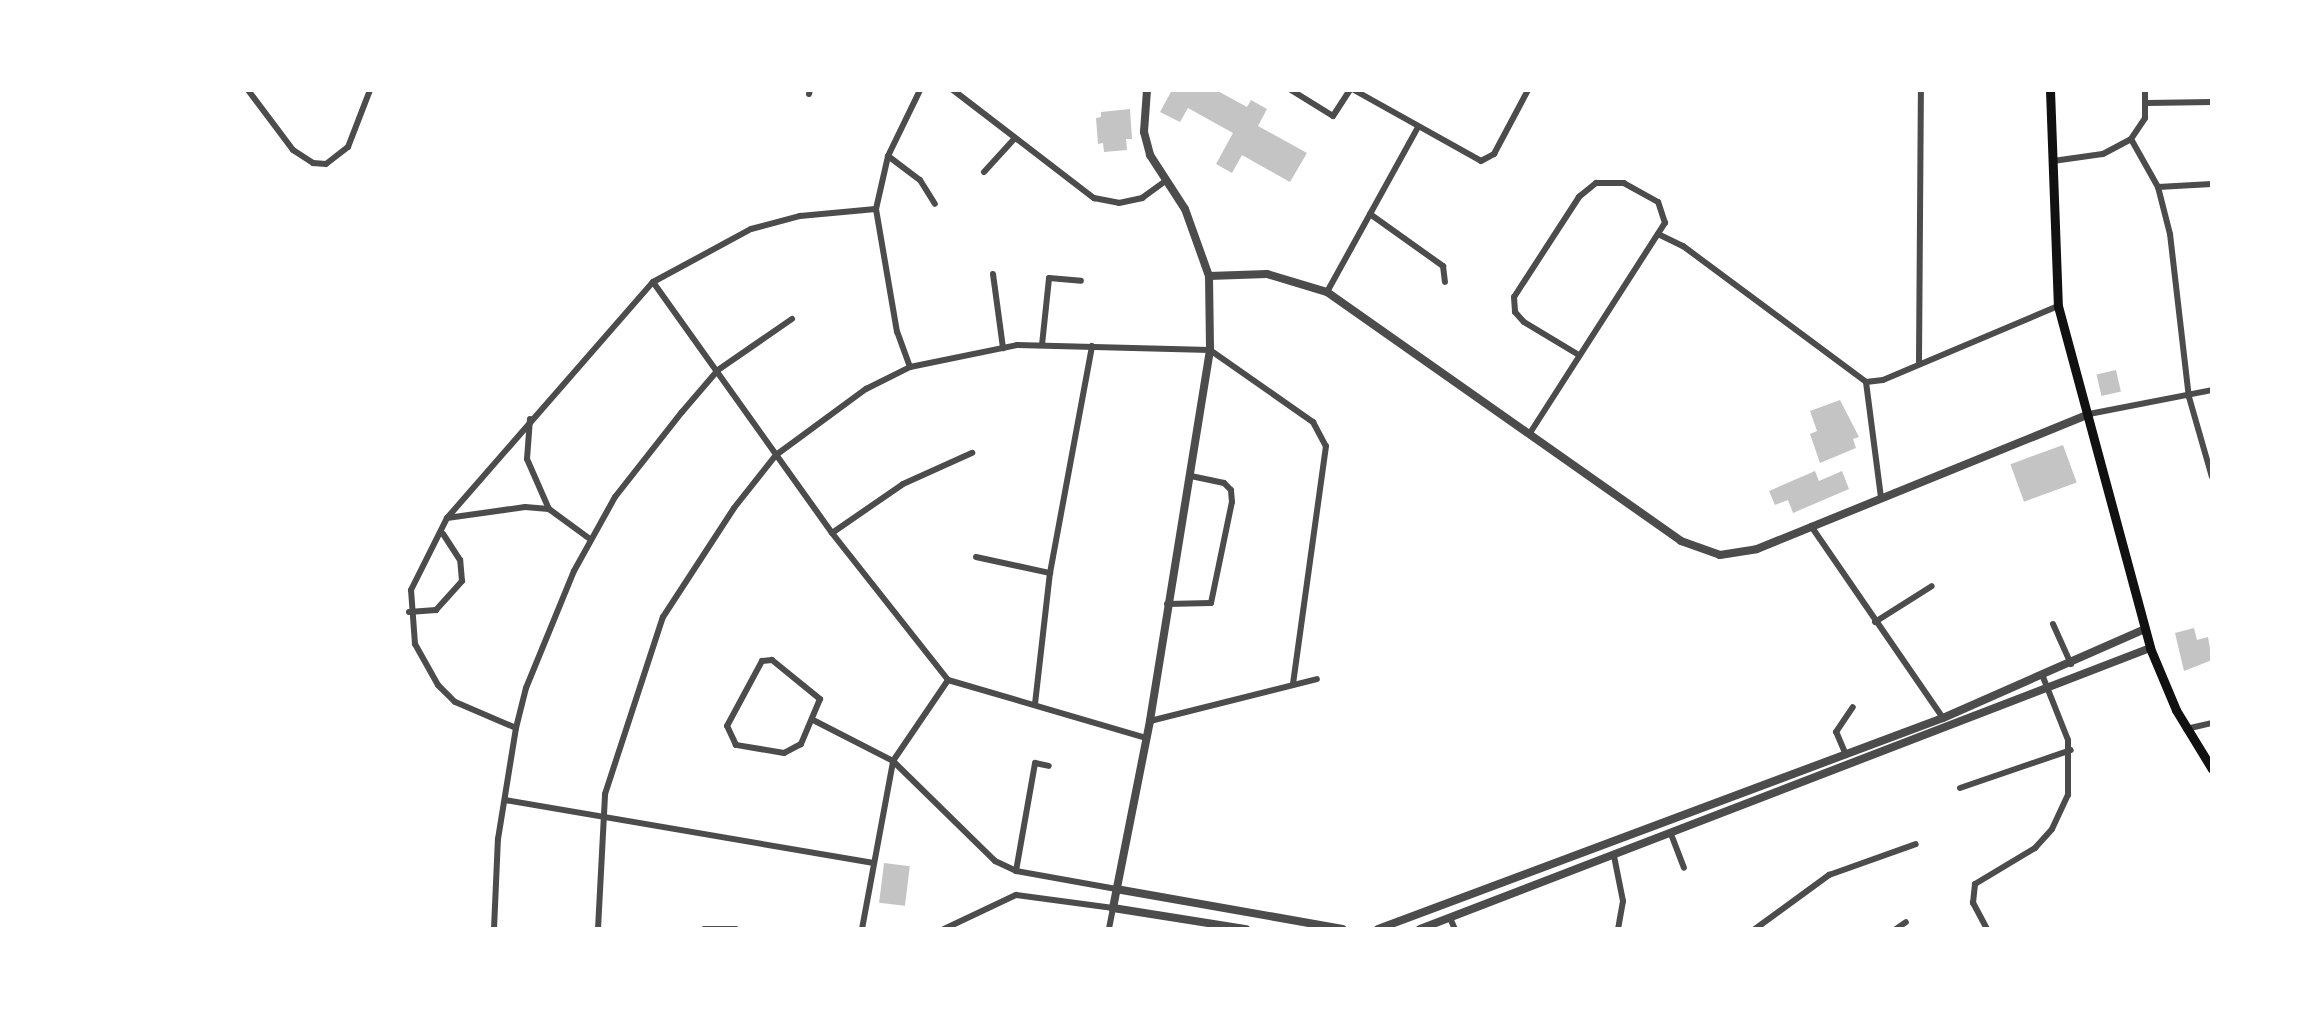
<!DOCTYPE html>
<html>
<head>
<meta charset="utf-8">
<style>
  body { margin:0 }
  #map { position:relative; width:2302px; height:1019px; overflow:hidden; background:#fff; font-family:"PT Sans Narrow",sans-serif }
  div>[style] { position:absolute }
  [style*='--x'] { left:calc(var(--x)*1px); top:calc(var(--y)*1px); width:calc(var(--w)*1px); rotate:calc(var(--a)*1deg) }
  .building>* { inset:0; background:#c4c4c4; transform-origin:0 0 }
  .minor>* { height:6px; margin:-3px; padding:0 3px; transform-origin:3px; border-radius:3px; background:#4c4c4c }
  .tertiary>* { height:8px; margin:-4px; padding:0 4px; transform-origin:4px; border-radius:4px; background:#4c4c4c }
  .secondary>* { height:9px; margin:-4.5px; padding:0 4.5px; transform-origin:4.5px; border-radius:4.5px; background:#111 }
  span { translate:-50% -50%; white-space:nowrap; text-align:center; line-height:1.15; -webkit-text-stroke:8px #fff; paint-order:stroke }
  .frame { position:absolute; inset:0; border:92px solid #fff; pointer-events:none }
</style>
</head>
<body>
<div id="map">
  <div class="building">
    <i style="clip-path:polygon(1172px 90px,1216px 90px,1247px 107px,1251px 100px,1267px 109px,1258px 126px,1307px 153px,1290px 182px,1242px 155px,1232px 173px,1216px 164px,1233px 133px,1188px 108px,1180px 122px,1160px 112px)"></i>
    <i style="clip-path:polygon(1130px 109px,1132px 139px,1126px 139px,1127px 150px,1104px 152px,1103px 143px,1098px 144px,1096px 118px,1101px 117px,1101px 112px)"></i>
    <i style="left:2116px;top:370px;width:22px;height:20px;rotate:77deg"></i>
    <i style="clip-path:polygon(1840px 400px,1859px 437px,1853px 439px,1856px 448px,1820px 463px,1810px 434px,1817px 431px,1810px 411px)"></i>
    <i style="left:2063px;top:445px;width:40px;height:56px;rotate:70deg"></i>
    <i style="clip-path:polygon(1815px 471px,1819px 481px,1842px 471px,1849px 489px,1793px 513px,1788px 500px,1775px 505px,1769px 491px)"></i>
    <i style="clip-path:polygon(2194px 628px,2197px 640px,2208px 637px,2212px 660px,2184px 671px,2175px 633px)"></i>
    <i style="left:884px;top:863px;width:26px;height:40px;rotate:7deg"></i>
  </div>
  <div class="minor">
    <i style="--x:248;--y:90;--w:75;--a:53.1"></i>
    <i style="--x:293;--y:150;--w:24;--a:33"></i>
    <i style="--x:313;--y:163;--w:13;--a:4"></i>
    <i style="--x:326;--y:164;--w:28;--a:-38"></i>
    <i style="--x:348;--y:147;--w:61;--a:-68.9"></i>
    <i style="--x:953;--y:90;--w:178;--a:37.5"></i>
    <i style="--x:1094;--y:198;--w:25;--a:11"></i>
    <i style="--x:1119;--y:203;--w:24;--a:-12"></i>
    <i style="--x:1142;--y:198;--w:27;--a:-36"></i>
    <i style="--x:1291;--y:90;--w:49;--a:31.8"></i>
    <i style="--x:1333;--y:116;--w:31;--a:-57"></i>
    <i style="--x:1354;--y:90;--w:145;--a:29.2"></i>
    <i style="--x:1481;--y:161;--w:15;--a:-28"></i>
    <i style="--x:1494;--y:154;--w:72;--a:-62"></i>
    <i style="--x:809;--y:94;--w:4;--a:-76"></i>
    <i style="--x:2147;--y:103;--w:65;--a:-0.9"></i>
    <i style="--x:2131;--y:139;--w:55;--a:60.6"></i>
    <i style="--x:2158;--y:187;--w:54;--a:-3.2"></i>
    <i style="--x:888;--y:156;--w:40;--a:37"></i>
    <i style="--x:920;--y:180;--w:28;--a:58"></i>
    <i style="--x:2053;--y:161;--w:50;--a:-8"></i>
    <i style="--x:2103;--y:154;--w:32;--a:-28"></i>
    <i style="--x:2131;--y:139;--w:25;--a:-56"></i>
    <i style="--x:2145;--y:118;--w:28;--a:-90"></i>
    <i style="--x:984;--y:172;--w:46;--a:-47.6"></i>
    <i style="--x:2158;--y:187;--w:49;--a:75.7"></i>
    <i style="--x:2170;--y:234;--w:164;--a:83.4"></i>
    <i style="--x:2189;--y:397;--w:83;--a:74"></i>
    <i style="--x:1370;--y:214;--w:90;--a:35.5"></i>
    <i style="--x:1443;--y:266;--w:16;--a:83"></i>
    <i style="--x:1658;--y:234;--w:28;--a:26"></i>
    <i style="--x:1683;--y:246;--w:228;--a:36.6"></i>
    <i style="--x:1866;--y:382;--w:116;--a:82.6"></i>
    <i style="--x:993;--y:274;--w:75;--a:82.3"></i>
    <i style="--x:653;--y:282;--w:308;--a:54.5"></i>
    <i style="--x:832;--y:533;--w:187;--a:51.7"></i>
    <i style="--x:948;--y:680;--w:206;--a:16.3"></i>
    <i style="--x:1327;--y:292;--w:188;--a:-61.1"></i>
    <i style="--x:1042;--y:345;--w:67;--a:-84"></i>
    <i style="--x:1049;--y:278;--w:32;--a:5"></i>
    <i style="--x:1919;--y:362;--w:272;--a:-89.6"></i>
    <i style="--x:910;--y:367;--w:37;--a:-110"></i>
    <i style="--x:897;--y:332;--w:125;--a:-99.7"></i>
    <i style="--x:876;--y:209;--w:54;--a:-77.2"></i>
    <i style="--x:888;--y:156;--w:73;--a:-64.1"></i>
    <i style="--x:1866;--y:382;--w:17;--a:-7"></i>
    <i style="--x:1883;--y:380;--w:190;--a:-22.9"></i>
    <i style="--x:2089;--y:414;--w:125;--a:-11"></i>
    <i style="--x:530;--y:419;--w:40;--a:94.3"></i>
    <i style="--x:527;--y:459;--w:55;--a:66.3"></i>
    <i style="--x:1530;--y:433;--w:250;--a:-57.3"></i>
    <i style="--x:1665;--y:223;--w:22;--a:-108"></i>
    <i style="--x:1658;--y:202;--w:39;--a:-151"></i>
    <i style="--x:1624;--y:183;--w:28;--a:180"></i>
    <i style="--x:1596;--y:183;--w:22;--a:141"></i>
    <i style="--x:1579;--y:197;--w:119;--a:123"></i>
    <i style="--x:1514;--y:297;--w:15;--a:86"></i>
    <i style="--x:1515;--y:312;--w:13;--a:48"></i>
    <i style="--x:1524;--y:322;--w:64;--a:31"></i>
    <i style="--x:447;--y:518;--w:79;--a:-8"></i>
    <i style="--x:525;--y:507;--w:24;--a:5"></i>
    <i style="--x:549;--y:509;--w:51;--a:36.2"></i>
    <i style="--x:1811;--y:526;--w:233;--a:55.5"></i>
    <i style="--x:832;--y:533;--w:86;--a:-34.6"></i>
    <i style="--x:903;--y:484;--w:76;--a:-24.2"></i>
    <i style="--x:976;--y:557;--w:76;--a:12.2"></i>
    <i style="--x:1167;--y:604;--w:44;--a:-1.3"></i>
    <i style="--x:1211;--y:603;--w:103;--a:-78.3"></i>
    <i style="--x:1232;--y:502;--w:12;--a:-95"></i>
    <i style="--x:1231;--y:490;--w:10;--a:-135"></i>
    <i style="--x:1224;--y:483;--w:35;--a:-168"></i>
    <i style="--x:409;--y:612;--w:27;--a:-4"></i>
    <i style="--x:436;--y:610;--w:39;--a:-48"></i>
    <i style="--x:462;--y:581;--w:21;--a:-95"></i>
    <i style="--x:460;--y:560;--w:31;--a:-123"></i>
    <i style="--x:1875;--y:622;--w:67;--a:-32.3"></i>
    <i style="--x:2053;--y:624;--w:44;--a:65.8"></i>
    <i style="--x:772;--y:660;--w:62;--a:39.1"></i>
    <i style="--x:820;--y:699;--w:49;--a:112.9"></i>
    <i style="--x:801;--y:744;--w:19;--a:152"></i>
    <i style="--x:784;--y:753;--w:49;--a:-170.5"></i>
    <i style="--x:736;--y:745;--w:21;--a:-115"></i>
    <i style="--x:727;--y:726;--w:74;--a:-61.7"></i>
    <i style="--x:762;--y:661;--w:10;--a:-6"></i>
    <i style="--x:1035;--y:704;--w:132;--a:-83.5"></i>
    <i style="--x:1050;--y:573;--w:231;--a:-79.5"></i>
    <i style="--x:815;--y:721;--w:88;--a:27.1"></i>
    <i style="--x:893;--y:761;--w:143;--a:44.4"></i>
    <i style="--x:995;--y:861;--w:23;--a:25"></i>
    <i style="--x:1016;--y:871;--w:102;--a:10.2"></i>
    <i style="--x:1150;--y:721;--w:172;--a:-14.1"></i>
    <i style="--x:516;--y:728;--w:66;--a:-156.9"></i>
    <i style="--x:455;--y:702;--w:24;--a:-135"></i>
    <i style="--x:438;--y:685;--w:47;--a:-119.3"></i>
    <i style="--x:415;--y:644;--w:54;--a:-94.2"></i>
    <i style="--x:411;--y:590;--w:80;--a:-63.4"></i>
    <i style="--x:447;--y:518;--w:313;--a:-48.9"></i>
    <i style="--x:653;--y:282;--w:111;--a:-28.4"></i>
    <i style="--x:751;--y:229;--w:51;--a:-14.9"></i>
    <i style="--x:800;--y:216;--w:76;--a:-5.3"></i>
    <i style="--x:2186;--y:729;--w:27;--a:-13"></i>
    <i style="--x:1846;--y:755;--w:25;--a:-113"></i>
    <i style="--x:1836;--y:732;--w:30;--a:-56"></i>
    <i style="--x:1960;--y:788;--w:117;--a:-18.9"></i>
    <i style="--x:505;--y:800;--w:374;--a:9.7"></i>
    <i style="--x:1671;--y:834;--w:36;--a:69"></i>
    <i style="--x:1614;--y:856;--w:46;--a:78.7"></i>
    <i style="--x:1623;--y:901;--w:28;--a:100"></i>
    <i style="--x:1016;--y:871;--w:110;--a:-80"></i>
    <i style="--x:1035;--y:763;--w:14;--a:12"></i>
    <i style="--x:1450;--y:918;--w:12;--a:66"></i>
    <i style="--x:494;--y:929;--w:90;--a:-87.5"></i>
    <i style="--x:498;--y:839;--w:112;--a:-80.8"></i>
    <i style="--x:516;--y:728;--w:41;--a:-76"></i>
    <i style="--x:526;--y:688;--w:126;--a:-67.7"></i>
    <i style="--x:574;--y:571;--w:85;--a:-61"></i>
    <i style="--x:615;--y:497;--w:108;--a:-51.8"></i>
    <i style="--x:682;--y:412;--w:55;--a:-49.4"></i>
    <i style="--x:718;--y:370;--w:90;--a:-34.6"></i>
    <i style="--x:598;--y:929;--w:135;--a:-87"></i>
    <i style="--x:605;--y:794;--w:186;--a:-71.9"></i>
    <i style="--x:663;--y:617;--w:130;--a:-56.9"></i>
    <i style="--x:734;--y:508;--w:68;--a:-51.6"></i>
    <i style="--x:776;--y:455;--w:112;--a:-36.3"></i>
    <i style="--x:866;--y:389;--w:49;--a:-26.6"></i>
    <i style="--x:910;--y:367;--w:109;--a:-11.6"></i>
    <i style="--x:1017;--y:345;--w:193;--a:1.5"></i>
    <i style="--x:1210;--y:350;--w:126;--a:35"></i>
    <i style="--x:1313;--y:422;--w:27;--a:62"></i>
    <i style="--x:1326;--y:446;--w:241;--a:97.9"></i>
    <i style="--x:704;--y:929;--w:32;--a:0"></i>
    <i style="--x:862;--y:929;--w:171;--a:-79.5"></i>
    <i style="--x:893;--y:761;--w:98;--a:-55.8"></i>
    <i style="--x:944;--y:929;--w:80;--a:-25.3"></i>
    <i style="--x:1016;--y:895;--w:98;--a:7.6"></i>
    <i style="--x:1113;--y:908;--w:21;--a:101"></i>
    <i style="--x:1755;--y:929;--w:92;--a:-36.1"></i>
    <i style="--x:1829;--y:875;--w:92;--a:-19.6"></i>
    <i style="--x:1896;--y:929;--w:12;--a:-35"></i>
    <i style="--x:1987;--y:929;--w:30;--a:-118"></i>
    <i style="--x:1973;--y:903;--w:19;--a:-84"></i>
    <i style="--x:1975;--y:884;--w:70;--a:-31"></i>
    <i style="--x:2035;--y:848;--w:25;--a:-48"></i>
    <i style="--x:2052;--y:829;--w:38;--a:-65"></i>
    <i style="--x:2068;--y:795;--w:55;--a:-90"></i>
    <i style="--x:2068;--y:740;--w:68;--a:-111.6"></i>
  </div>
  <div class="tertiary">
    <i style="--x:1147;--y:90;--w:42;--a:94.1"></i>
    <i style="--x:1144;--y:132;--w:24;--a:75"></i>
    <i style="--x:1150;--y:155;--w:64;--a:57.1"></i>
    <i style="--x:1185;--y:209;--w:71;--a:70.3"></i>
    <i style="--x:1209;--y:276;--w:74;--a:89.2"></i>
    <i style="--x:1210;--y:350;--w:376;--a:99.2"></i>
    <i style="--x:1150;--y:721;--w:191;--a:101.2"></i>
    <i style="--x:1113;--y:908;--w:135;--a:9"></i>
    <i style="--x:1209;--y:276;--w:58;--a:-2"></i>
    <i style="--x:1267;--y:274;--w:63;--a:16.7"></i>
    <i style="--x:1327;--y:292;--w:433;--a:35.1"></i>
    <i style="--x:1681;--y:541;--w:41;--a:19.7"></i>
    <i style="--x:1720;--y:555;--w:37;--a:-9"></i>
    <i style="--x:1757;--y:549;--w:358;--a:-22.1"></i>
    <i style="--x:1116;--y:889;--w:230;--a:10"></i>
    <i style="--x:1378;--y:929;--w:603;--a:-20.48"></i>
    <i style="--x:1943;--y:718;--w:221;--a:-23.8"></i>
    <i style="--x:1420;--y:929;--w:782;--a:-21.05"></i>
  </div>
  <div class="secondary">
    <i style="--x:2050;--y:90;--w:216;--a:87.9"></i>
    <i style="--x:2058;--y:306;--w:354;--a:74.9"></i>
    <i style="--x:2150;--y:648;--w:67;--a:67.2"></i>
    <i style="--x:2176;--y:710;--w:69;--a:58.6"></i>
  </div>
  <div class="frame"></div>
</div>
</body>
</html>
